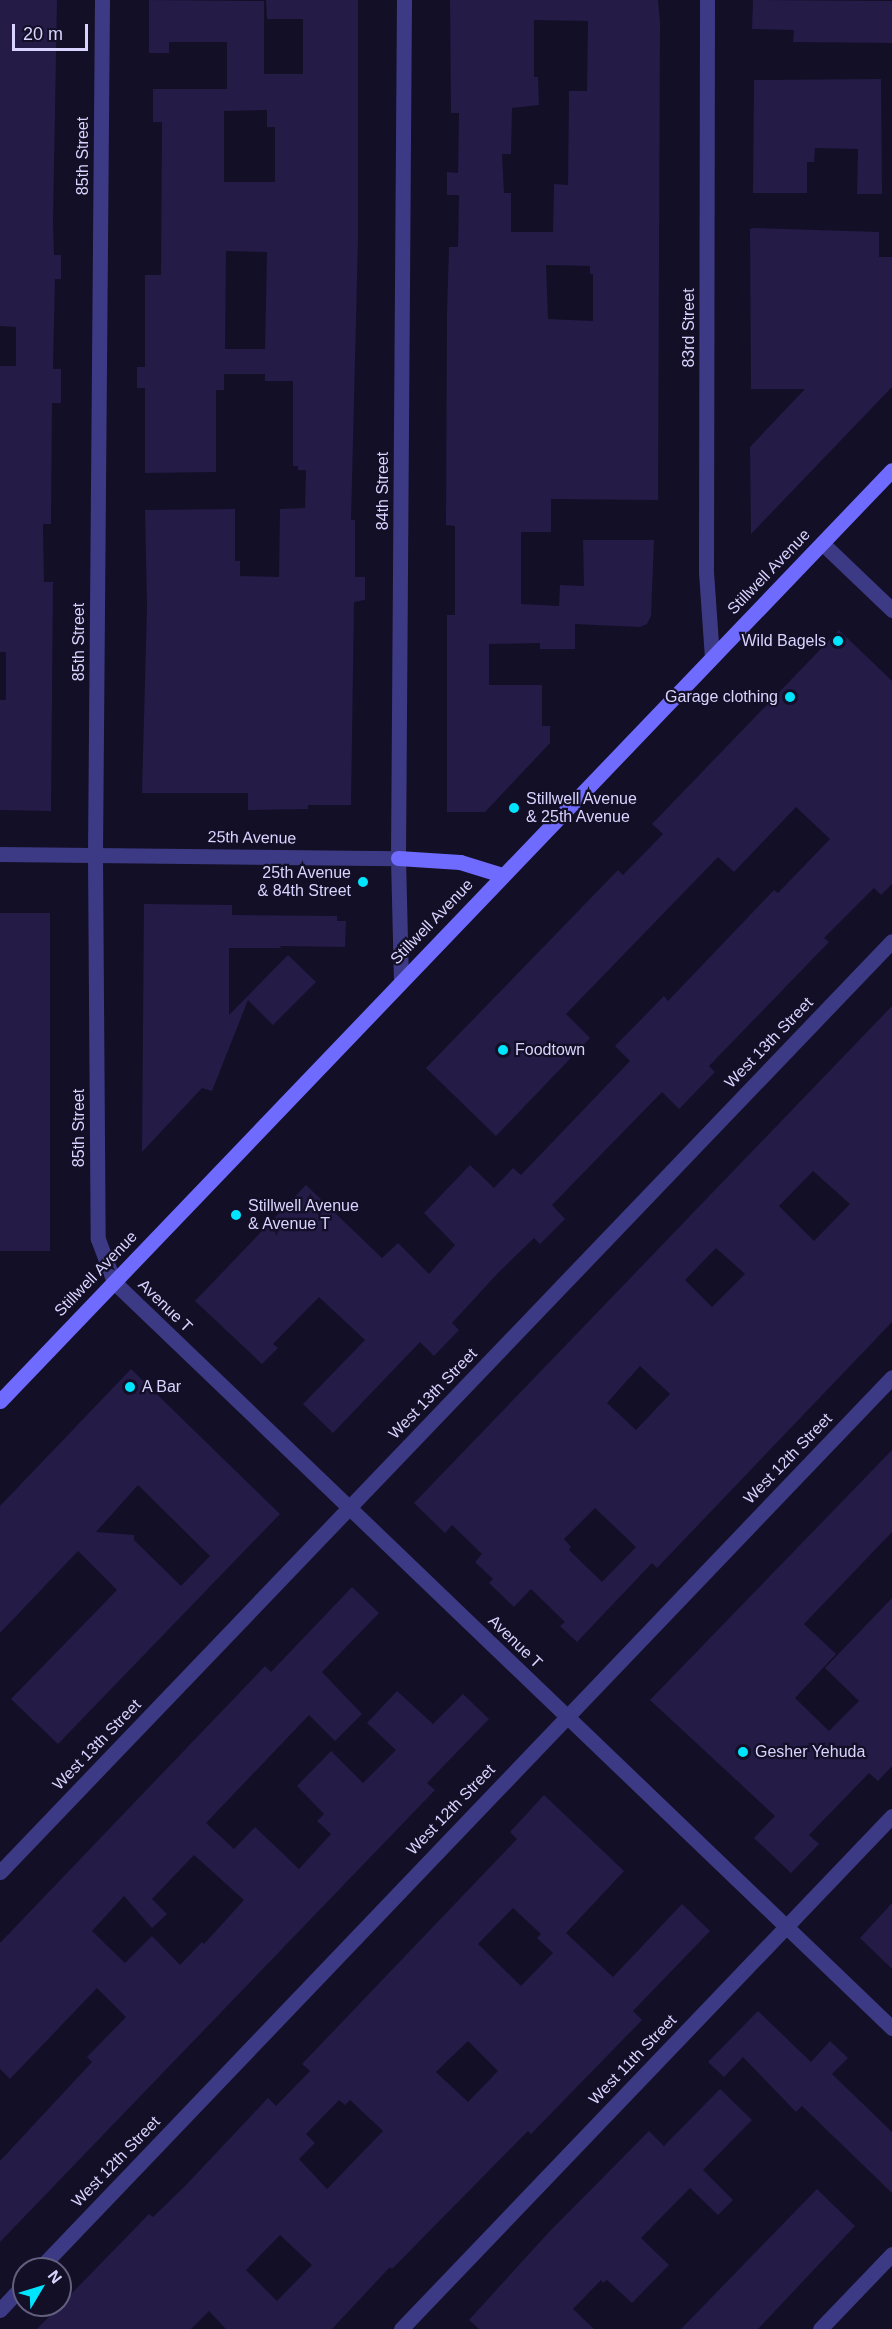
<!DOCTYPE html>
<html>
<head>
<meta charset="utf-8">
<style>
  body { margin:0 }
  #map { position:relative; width:892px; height:2329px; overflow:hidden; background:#130f26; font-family:Helvetica,sans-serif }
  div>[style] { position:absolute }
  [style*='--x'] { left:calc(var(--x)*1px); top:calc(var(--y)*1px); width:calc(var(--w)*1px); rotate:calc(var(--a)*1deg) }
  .building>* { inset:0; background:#241b47; transform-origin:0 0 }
  .street>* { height:15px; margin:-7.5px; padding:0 7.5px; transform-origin:7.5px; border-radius:7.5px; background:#3d3a85 }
  .secondary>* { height:15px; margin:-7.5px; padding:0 7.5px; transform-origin:7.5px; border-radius:7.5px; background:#6f6bff }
  .dots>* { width:16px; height:16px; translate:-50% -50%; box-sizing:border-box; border:3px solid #130f26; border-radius:50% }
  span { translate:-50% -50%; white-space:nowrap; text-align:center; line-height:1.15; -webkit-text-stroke:4.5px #130f26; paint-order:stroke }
  .street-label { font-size:16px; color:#d9d4ff }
  .poi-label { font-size:16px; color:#d9d4ff }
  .right { translate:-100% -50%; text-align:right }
  .left { translate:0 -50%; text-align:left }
  .north { position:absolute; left:12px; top:2257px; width:60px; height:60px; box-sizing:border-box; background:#130f26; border:2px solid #625e7d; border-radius:50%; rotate:52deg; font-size:16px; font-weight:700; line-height:24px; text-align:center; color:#d9d4ff }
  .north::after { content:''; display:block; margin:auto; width:21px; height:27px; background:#00e5ff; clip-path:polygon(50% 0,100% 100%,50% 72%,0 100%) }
  .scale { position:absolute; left:12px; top:24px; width:76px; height:27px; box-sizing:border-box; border:3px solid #d9d4ff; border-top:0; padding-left:8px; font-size:18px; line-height:21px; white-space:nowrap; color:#d9d4ff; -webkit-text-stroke:4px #130f26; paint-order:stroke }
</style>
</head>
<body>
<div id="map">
  <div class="building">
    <i style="clip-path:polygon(0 0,57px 0,53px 222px,54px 255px,61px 255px,61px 279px,55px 279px,53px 369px,61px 369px,61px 403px,52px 403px,51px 524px,43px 524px,44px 582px,53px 582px,51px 811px,0 810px,0 700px,6px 700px,6px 652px,0 652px,0 366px,16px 366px,16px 327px,0 326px)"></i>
    <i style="clip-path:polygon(evenodd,149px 0,264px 1px,264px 74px,303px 74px,303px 19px,267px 19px,266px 0,358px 0,358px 240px,351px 520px,355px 520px,355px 577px,365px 577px,365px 600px,354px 602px,351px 805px,308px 805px,308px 809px,248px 810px,248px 793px,142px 793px,147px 607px,145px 510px,235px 509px,235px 561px,240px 561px,240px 576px,279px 577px,280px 509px,305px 508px,306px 470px,298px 470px,298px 466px,293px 466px,293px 381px,265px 381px,265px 374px,224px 374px,224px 390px,216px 390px,216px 472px,145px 473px,145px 388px,137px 388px,137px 367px,145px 367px,145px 275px,161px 275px,162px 122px,153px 122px,153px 89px,227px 89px,227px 42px,169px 42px,169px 53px,149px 53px,149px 0,267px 110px,267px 127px,275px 127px,275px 182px,224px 182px,224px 111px,267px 110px,149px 0,226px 251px,267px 252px,265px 349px,225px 349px,226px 251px)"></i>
    <i style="clip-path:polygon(evenodd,450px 0,658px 0,660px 22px,658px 500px,551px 499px,551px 532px,521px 532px,521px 604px,559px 606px,560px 585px,584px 586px,583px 540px,654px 540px,651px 616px,647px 624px,640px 627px,575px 624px,575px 649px,540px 649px,540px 643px,489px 644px,489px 685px,542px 685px,542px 726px,550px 726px,550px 743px,485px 812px,447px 812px,447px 615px,455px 615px,455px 526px,446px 525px,447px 314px,449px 247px,458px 247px,459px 195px,447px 195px,447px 172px,458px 173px,459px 113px,451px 113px,450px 0,534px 20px,588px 21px,587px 91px,569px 91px,568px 185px,554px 184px,553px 232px,511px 232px,511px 193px,504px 193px,502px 154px,511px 154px,512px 108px,539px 105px,538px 77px,534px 77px,534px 20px,450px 0,546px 265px,590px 266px,590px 274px,593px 274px,593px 321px,548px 319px,546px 265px)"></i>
    <i style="clip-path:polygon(753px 0,892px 1px,892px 43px,793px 42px,794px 30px,752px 29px)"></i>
    <i style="clip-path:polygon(881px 79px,882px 194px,857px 194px,858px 149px,815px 148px,814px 162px,807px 162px,807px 193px,753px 193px,754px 80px)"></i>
    <i style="clip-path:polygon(753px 228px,879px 232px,879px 257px,892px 257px,892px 387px,751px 534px,750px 447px,805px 389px,751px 389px,750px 229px)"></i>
    <i style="clip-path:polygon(839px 630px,892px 681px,892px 884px,881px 895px,874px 888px,824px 938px,829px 942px,709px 1066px,715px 1072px,679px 1109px,662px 1092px,622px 1133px,552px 1205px,565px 1219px,540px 1244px,534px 1238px,497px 1274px,452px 1323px,459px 1330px,434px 1356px,420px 1342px,333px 1433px,303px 1404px,365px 1340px,319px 1297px,273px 1344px,278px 1348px,262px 1364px,195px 1301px,306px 1185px,382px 1258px,398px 1243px,429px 1274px,455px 1245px,424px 1213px,470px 1165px,494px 1188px,513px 1168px,521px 1175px,630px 1061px,615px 1046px,664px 996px,668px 1001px,774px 890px,778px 893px,830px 839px,796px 807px,734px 872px,718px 857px,566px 1014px,590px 1038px,496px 1136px,426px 1068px,618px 870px,623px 875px,663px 834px,652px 824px)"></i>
    <i style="clip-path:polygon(144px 904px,232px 905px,232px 915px,337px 916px,337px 921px,346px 921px,345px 947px,279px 946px,282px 948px,229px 948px,229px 1015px,288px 955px,316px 982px,273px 1025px,248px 1000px,212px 1091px,202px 1088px,142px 1152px)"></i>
    <i style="left:0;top:913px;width:50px;height:338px"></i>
    <i style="clip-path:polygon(evenodd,892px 1006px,892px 1322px,657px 1568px,652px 1563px,577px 1642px,560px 1626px,565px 1622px,531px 1589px,514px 1607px,489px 1583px,493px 1579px,475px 1562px,482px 1554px,452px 1525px,445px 1533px,414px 1503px,892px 1006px,813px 1171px,850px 1204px,814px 1241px,779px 1206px,813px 1171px,892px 1006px,716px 1248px,745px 1274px,712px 1307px,685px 1280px,716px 1248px,892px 1006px,640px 1366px,670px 1394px,636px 1430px,607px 1403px,640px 1366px,892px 1006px,595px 1508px,636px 1547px,602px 1582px,569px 1550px,571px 1547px,564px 1539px,595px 1508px)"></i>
    <i style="clip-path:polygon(evenodd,131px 1369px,280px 1514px,58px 1744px,11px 1699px,117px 1590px,78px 1551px,0 1633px,0 1506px,131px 1369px,138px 1485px,210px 1556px,181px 1586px,134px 1540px,134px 1535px,96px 1532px,138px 1485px)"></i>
    <i style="clip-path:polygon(892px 1450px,892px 1532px,804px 1624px,836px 1654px,795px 1698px,829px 1731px,859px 1701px,825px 1668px,892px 1598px,892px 1766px,878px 1781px,869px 1773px,809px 1835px,819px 1844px,791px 1873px,754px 1838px,775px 1816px,650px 1700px)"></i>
    <i style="clip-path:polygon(evenodd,352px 1587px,379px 1613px,322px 1672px,362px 1714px,335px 1741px,309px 1715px,206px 1823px,234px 1849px,255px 1827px,299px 1869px,331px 1834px,317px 1821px,324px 1814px,297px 1786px,331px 1751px,363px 1783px,396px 1750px,367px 1723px,397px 1691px,433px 1724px,463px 1694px,489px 1719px,427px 1783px,435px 1790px,0 2242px,0 2161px,92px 2062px,87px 2057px,126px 2017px,97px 1988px,10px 2079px,0 2069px,0 1943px,265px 1666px,271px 1672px,352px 1587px,194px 1855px,244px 1900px,204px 1944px,202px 1942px,180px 1965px,152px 1936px,125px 1963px,92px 1931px,124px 1896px,152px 1928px,167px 1914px,152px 1899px,194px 1855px)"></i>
    <i style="clip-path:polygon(evenodd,544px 1795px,624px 1871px,566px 1933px,613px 1977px,682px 1904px,710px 1931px,633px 2011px,642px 2020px,531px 2134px,528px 2131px,392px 2269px,390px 2267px,332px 2329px,226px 2329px,209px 2311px,191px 2329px,37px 2329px,149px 2214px,153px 2217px,186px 2185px,268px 2098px,276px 2106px,310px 2071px,302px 2064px,517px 1839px,510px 1832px,544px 1795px,513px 1908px,541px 1934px,537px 1938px,553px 1953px,521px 1986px,478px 1944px,513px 1908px,544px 1795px,468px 2041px,498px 2071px,468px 2102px,436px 2072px,468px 2041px,544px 1795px,339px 2100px,345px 2105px,350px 2100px,383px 2131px,327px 2189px,299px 2159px,315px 2143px,306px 2134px,339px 2100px,544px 1795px,280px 2235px,312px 2265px,277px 2301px,246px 2270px,280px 2235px)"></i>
    <i style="clip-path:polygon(892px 1903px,892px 1969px,860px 1938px)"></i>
    <i style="clip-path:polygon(758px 2011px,811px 2062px,830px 2041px,848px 2058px,832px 2074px,892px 2132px,892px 2193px,802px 2106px,796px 2112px,743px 2057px,724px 2077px,708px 2062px)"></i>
    <i style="clip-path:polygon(720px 2089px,752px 2120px,703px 2170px,733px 2200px,718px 2215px,690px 2188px,641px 2238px,669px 2265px,632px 2303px,607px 2280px,603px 2283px,601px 2280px,573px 2309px,594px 2329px,479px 2329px,469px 2320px,549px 2232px,649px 2131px,664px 2146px)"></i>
    <i style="clip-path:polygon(817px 2189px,855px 2226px,758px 2329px,681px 2329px)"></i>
  </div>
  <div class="street">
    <i style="--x:102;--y:0;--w:855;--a:90.47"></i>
    <i style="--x:95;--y:855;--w:384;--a:89.6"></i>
    <i style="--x:98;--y:1239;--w:46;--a:69.6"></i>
    <i style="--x:114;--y:1282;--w:1078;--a:43.8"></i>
    <i style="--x:707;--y:0;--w:572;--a:90.1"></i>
    <i style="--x:706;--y:572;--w:85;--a:86"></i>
    <i style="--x:822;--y:543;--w:97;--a:43.7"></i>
    <i style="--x:0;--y:854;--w:398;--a:0.6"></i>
    <i style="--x:401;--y:981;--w:123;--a:-91.4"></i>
    <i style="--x:398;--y:858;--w:858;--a:-89.6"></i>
    <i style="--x:0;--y:1872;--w:1289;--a:-46.23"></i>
    <i style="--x:39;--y:2269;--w:1234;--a:-46.28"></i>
    <i style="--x:0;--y:2310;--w:35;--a:-47"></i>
    <i style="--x:401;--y:2329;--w:710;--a:-46.26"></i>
    <i style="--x:820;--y:2329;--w:104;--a:-46.2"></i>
  </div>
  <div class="secondary">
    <i style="--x:398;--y:858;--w:62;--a:3.7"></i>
    <i style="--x:460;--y:862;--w:44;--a:17.2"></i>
    <i style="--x:0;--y:1401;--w:1289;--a:-46.23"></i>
  </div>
  <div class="dots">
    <i style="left:838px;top:641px;background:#00e5ff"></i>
    <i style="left:790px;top:697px;background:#00e5ff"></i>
    <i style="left:514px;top:808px;background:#00e5ff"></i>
    <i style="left:363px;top:882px;background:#00e5ff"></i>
    <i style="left:503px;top:1050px;background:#00e5ff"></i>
    <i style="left:236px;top:1215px;background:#00e5ff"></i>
    <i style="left:130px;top:1387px;background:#00e5ff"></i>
    <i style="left:743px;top:1752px;background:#00e5ff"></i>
  </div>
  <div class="street-label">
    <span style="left:83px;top:156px;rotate:-90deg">85th Street</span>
    <span style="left:689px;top:328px;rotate:-90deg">83rd Street</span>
    <span style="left:383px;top:491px;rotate:-90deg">84th Street</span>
    <span style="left:769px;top:572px;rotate:-46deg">Stillwell Avenue</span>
    <span style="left:79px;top:642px;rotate:-90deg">85th Street</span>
    <span style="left:252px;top:838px;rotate:1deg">25th Avenue</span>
    <span style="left:432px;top:922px;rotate:-46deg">Stillwell Avenue</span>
    <span style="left:769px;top:1043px;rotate:-46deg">West 13th Street</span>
    <span style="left:79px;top:1128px;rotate:-90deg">85th Street</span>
    <span style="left:96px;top:1274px;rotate:-46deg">Stillwell Avenue</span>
    <span style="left:165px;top:1306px;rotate:44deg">Avenue T</span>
    <span style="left:433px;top:1394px;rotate:-46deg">West 13th Street</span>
    <span style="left:788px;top:1459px;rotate:-46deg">West 12th Street</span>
    <span style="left:515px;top:1642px;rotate:44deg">Avenue T</span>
    <span style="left:97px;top:1745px;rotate:-46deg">West 13th Street</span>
    <span style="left:451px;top:1810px;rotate:-46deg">West 12th Street</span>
    <span style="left:633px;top:2060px;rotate:-46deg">West 11th Street</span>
    <span style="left:116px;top:2162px;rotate:-46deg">West 12th Street</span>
  </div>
  <div class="poi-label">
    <span class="right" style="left:826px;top:641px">Wild Bagels</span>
    <span class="right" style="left:778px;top:697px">Garage clothing</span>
    <span class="left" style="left:526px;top:808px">Stillwell Avenue<br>&amp; 25th Avenue</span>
    <span class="right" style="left:351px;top:882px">25th Avenue<br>&amp; 84th Street</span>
    <span class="left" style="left:515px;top:1050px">Foodtown</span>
    <span class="left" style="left:248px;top:1215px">Stillwell Avenue<br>&amp; Avenue T</span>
    <span class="left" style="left:142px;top:1387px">A Bar</span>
    <span class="left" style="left:755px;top:1752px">Gesher Yehuda</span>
  </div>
  <div class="north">N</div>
  <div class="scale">20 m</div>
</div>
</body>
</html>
